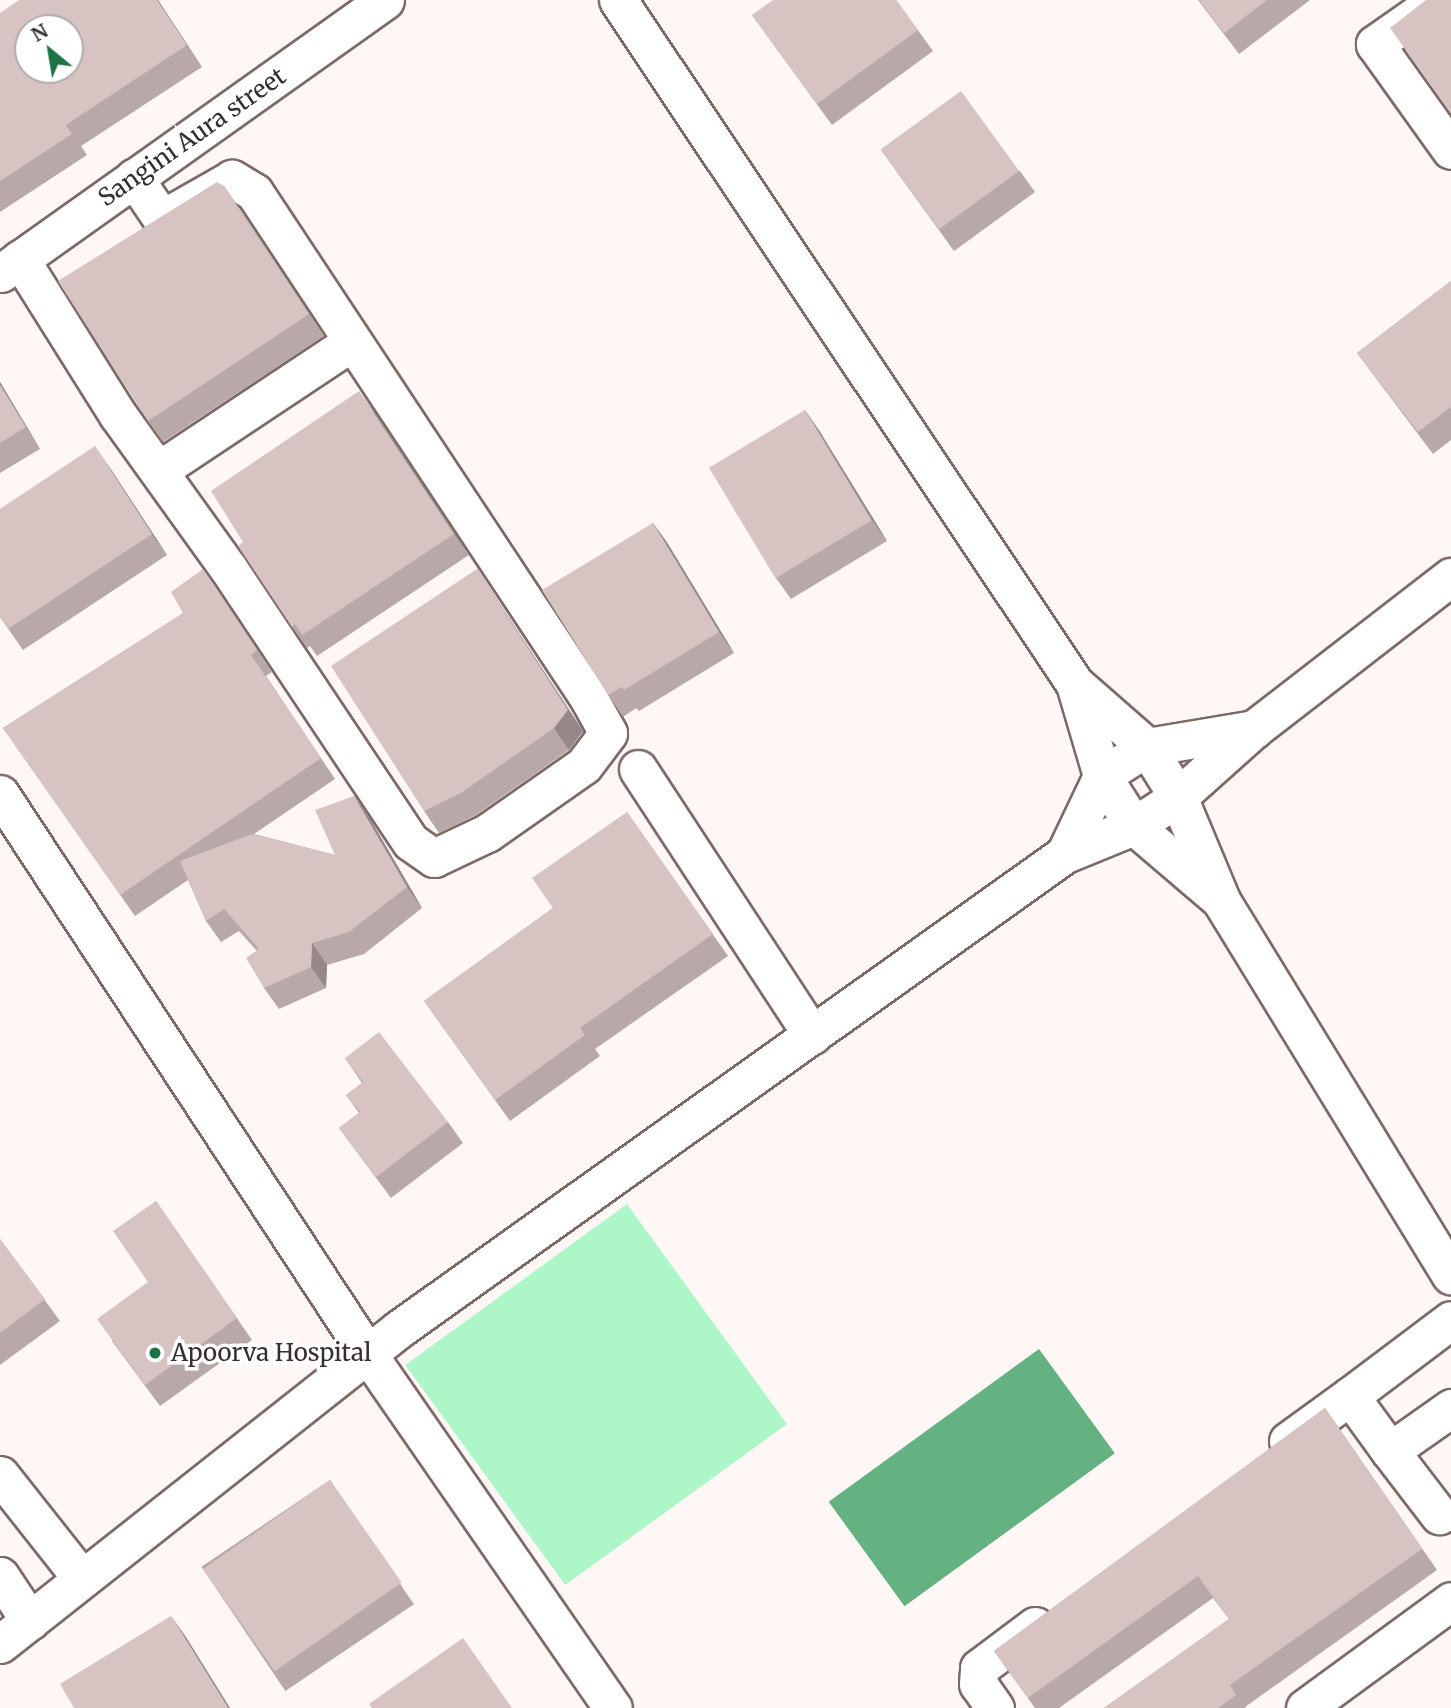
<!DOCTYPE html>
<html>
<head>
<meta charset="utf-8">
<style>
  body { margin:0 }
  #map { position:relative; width:1451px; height:1708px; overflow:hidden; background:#fff6f6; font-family:Merriweather,serif }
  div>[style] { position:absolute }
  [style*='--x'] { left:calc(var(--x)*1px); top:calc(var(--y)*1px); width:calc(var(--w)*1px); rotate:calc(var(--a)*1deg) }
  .green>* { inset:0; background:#adf6c7; transform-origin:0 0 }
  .water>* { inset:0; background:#64b182; transform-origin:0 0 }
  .roads { filter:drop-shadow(2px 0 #7c6a69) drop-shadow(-2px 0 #7c6a69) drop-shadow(0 2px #7c6a69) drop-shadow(0 -2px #7c6a69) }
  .minor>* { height:37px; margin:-18.5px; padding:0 18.5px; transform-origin:18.5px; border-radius:18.5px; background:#fff }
  .wall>* { inset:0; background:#b8a8a7; transform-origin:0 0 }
  .shaded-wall>* { inset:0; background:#968888 }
  .building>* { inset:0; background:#d6c3c2; transform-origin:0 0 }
  .dots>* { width:19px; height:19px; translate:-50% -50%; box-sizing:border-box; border:4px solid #fff; border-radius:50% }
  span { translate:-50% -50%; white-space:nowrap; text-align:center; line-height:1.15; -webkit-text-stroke:7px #fff; paint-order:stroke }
  .street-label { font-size:24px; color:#372f2f }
  .poi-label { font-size:24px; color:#372f2f }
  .left { translate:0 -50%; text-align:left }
  .north { position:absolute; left:14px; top:14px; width:70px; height:70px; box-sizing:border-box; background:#fff; border:2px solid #afacac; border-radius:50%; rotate:330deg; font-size:19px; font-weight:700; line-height:28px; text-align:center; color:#372f2f }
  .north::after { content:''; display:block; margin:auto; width:24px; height:32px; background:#1c7346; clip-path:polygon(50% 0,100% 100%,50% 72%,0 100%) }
</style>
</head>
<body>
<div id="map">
  <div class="green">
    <i style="left:627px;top:1204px;width:272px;height:274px;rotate:54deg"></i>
  </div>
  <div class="water">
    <i style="left:1039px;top:1349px;width:129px;height:260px;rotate:54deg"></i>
  </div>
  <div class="roads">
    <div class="minor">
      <i style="--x:618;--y:0;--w:823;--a:56.25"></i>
      <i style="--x:1075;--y:684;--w:96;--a:41.2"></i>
      <i style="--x:1147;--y:747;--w:59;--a:58.2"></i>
      <i style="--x:1178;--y:797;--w:114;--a:67.3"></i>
      <i style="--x:1222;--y:902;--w:438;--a:58.5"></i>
      <i style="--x:1438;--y:0;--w:77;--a:145.1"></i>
      <i style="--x:1375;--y:44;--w:130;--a:54.4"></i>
      <i style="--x:20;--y:259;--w:184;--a:57.9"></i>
      <i style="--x:118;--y:415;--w:188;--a:54.3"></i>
      <i style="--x:228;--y:568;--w:329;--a:56.3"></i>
      <i style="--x:411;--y:842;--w:28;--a:35"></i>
      <i style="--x:434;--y:858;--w:59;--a:-25.3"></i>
      <i style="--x:487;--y:833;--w:118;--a:-35"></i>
      <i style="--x:584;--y:765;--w:40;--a:-53"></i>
      <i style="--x:608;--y:733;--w:38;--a:-119"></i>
      <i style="--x:590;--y:700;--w:609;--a:-123.48"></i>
      <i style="--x:254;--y:192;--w:26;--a:-149"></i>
      <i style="--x:232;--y:179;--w:81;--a:150.3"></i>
      <i style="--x:162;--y:219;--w:50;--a:-124.3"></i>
      <i style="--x:1;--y:273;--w:471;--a:-35.4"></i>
      <i style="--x:159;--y:470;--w:232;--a:-33.6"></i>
      <i style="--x:1075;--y:684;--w:96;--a:73.6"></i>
      <i style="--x:1102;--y:776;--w:59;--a:57.4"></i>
      <i style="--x:1134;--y:826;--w:109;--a:40.5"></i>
      <i style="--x:638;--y:769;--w:318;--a:56.8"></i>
      <i style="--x:0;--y:794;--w:669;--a:56.71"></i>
      <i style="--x:367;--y:1353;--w:432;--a:55.3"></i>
      <i style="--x:1065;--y:854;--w:86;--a:-64.6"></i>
      <i style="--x:1102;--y:776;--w:54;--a:-32.8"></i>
      <i style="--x:1147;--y:747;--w:109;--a:-9.5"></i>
      <i style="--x:1350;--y:1396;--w:126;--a:-37"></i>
      <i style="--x:1288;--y:1441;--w:77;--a:-36"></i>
      <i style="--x:1350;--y:1396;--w:68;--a:54"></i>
      <i style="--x:1390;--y:1451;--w:75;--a:-35.2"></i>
      <i style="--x:1390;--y:1451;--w:81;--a:52.6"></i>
      <i style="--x:0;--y:1475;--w:132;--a:51.7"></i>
      <i style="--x:0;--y:1576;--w:54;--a:56.3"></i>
      <i style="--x:0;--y:1644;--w:508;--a:-38.29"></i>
      <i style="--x:399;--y:1329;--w:818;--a:-35.5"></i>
      <i style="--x:1065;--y:854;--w:74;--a:-22.1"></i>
      <i style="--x:1134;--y:826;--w:53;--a:-33.4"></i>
      <i style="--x:1178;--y:797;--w:102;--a:-41.8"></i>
      <i style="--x:1254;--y:729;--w:249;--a:-37.7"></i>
      <i style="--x:995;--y:1708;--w:29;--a:-125"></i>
      <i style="--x:978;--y:1684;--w:16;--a:-86"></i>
      <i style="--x:979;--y:1668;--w:70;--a:-36.9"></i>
      <i style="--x:1305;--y:1708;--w:181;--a:-36.2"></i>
    </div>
  </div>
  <div class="wall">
    <i style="clip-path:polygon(158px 0,202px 67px,81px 146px,87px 155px,0 212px,0 13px)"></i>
    <i style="clip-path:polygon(896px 0,933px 51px,832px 125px,752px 15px)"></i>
    <i style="clip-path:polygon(1198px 0,1310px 0,1239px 54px)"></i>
    <i style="clip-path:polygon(881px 150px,1020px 171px,1035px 192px,954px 251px)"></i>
    <i style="clip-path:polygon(224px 186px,324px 336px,163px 442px,148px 421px)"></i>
    <i style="clip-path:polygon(1451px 281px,1451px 440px,1433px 454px,1357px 353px)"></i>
    <i style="clip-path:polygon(0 382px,40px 449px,0 473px)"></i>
    <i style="clip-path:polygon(805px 410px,820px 432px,887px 541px,791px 599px,776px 578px)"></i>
    <i style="clip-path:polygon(374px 412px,469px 555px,317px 656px,310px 646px,307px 648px,292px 627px,243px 542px)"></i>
    <i style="clip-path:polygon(110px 468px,167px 555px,23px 650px,0 617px)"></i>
    <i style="clip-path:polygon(653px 523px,668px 544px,734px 653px,639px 711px,636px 708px,623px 717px,608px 695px)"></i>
    <i style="clip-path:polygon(477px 569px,583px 731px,569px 750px,476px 815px,439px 833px,424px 811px)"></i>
    <i style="clip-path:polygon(218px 591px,272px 672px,266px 676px,335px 779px,254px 834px,335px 855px,354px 796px,369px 817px,422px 908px,364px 954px,327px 965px,326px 988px,279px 1009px,264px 988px,257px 951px,239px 931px,221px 942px,206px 921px,188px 880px,135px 916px,3px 728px)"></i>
    <i style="clip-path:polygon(627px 812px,728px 956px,595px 1049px,600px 1056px,510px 1121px,424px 1001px,553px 908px)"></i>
    <i style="clip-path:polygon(345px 1058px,448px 1122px,463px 1143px,391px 1198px,339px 1128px,359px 1113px,346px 1095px,362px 1083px)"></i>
    <i style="clip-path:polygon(156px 1201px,252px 1340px,160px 1406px,112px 1341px,148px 1282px)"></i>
    <i style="clip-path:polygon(0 1239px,60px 1321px,0 1365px)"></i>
    <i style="clip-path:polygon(1325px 1408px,1437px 1570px,1245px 1707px,1246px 1708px,1104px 1708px,1229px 1619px,1213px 1598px,1059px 1708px,1035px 1708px,994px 1651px)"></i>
    <i style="left:330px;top:1480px;width:150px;height:155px;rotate:56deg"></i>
  </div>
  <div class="shaded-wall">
    <i style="clip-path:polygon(157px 0,158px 0,202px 67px,187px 45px)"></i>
    <i style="clip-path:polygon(224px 186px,239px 208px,324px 336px,309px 314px)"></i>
    <i style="clip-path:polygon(0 382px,40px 449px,26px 427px,0 385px)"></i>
    <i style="clip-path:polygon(359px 391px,374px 412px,469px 555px,454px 534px)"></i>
    <i style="clip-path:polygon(805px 410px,820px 432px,887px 541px,872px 520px)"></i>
    <i style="clip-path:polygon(95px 446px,110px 468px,167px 555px,152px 534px)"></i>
    <i style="clip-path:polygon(653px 523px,668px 544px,734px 653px,719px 632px)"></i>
    <i style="clip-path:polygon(477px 569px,583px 731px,569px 750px,554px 728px)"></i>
    <i style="clip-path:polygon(354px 796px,369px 817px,422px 908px,407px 887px)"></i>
    <i style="clip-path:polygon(312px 943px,327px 965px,326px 988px,311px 967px)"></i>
    <i style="clip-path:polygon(171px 1616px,186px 1637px,230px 1708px,228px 1708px)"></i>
  </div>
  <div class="building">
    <i style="clip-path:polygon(evenodd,19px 0,157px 0,187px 45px,66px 125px,72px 134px,0 181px,0 13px,19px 0,28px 28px,70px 28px,70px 70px,28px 70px,28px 28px)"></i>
    <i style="clip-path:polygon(773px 0,896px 0,918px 30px,817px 104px,752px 15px)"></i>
    <i style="clip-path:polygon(1199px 0,1267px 0,1224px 33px)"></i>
    <i style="clip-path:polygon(1426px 0,1451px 0,1451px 113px,1390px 28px)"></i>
    <i style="left:961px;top:91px;width:99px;height:99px;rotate:54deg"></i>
    <i style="clip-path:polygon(217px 182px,224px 186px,309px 314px,148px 421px,58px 281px)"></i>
    <i style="clip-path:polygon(1451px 281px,1451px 407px,1418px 432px,1357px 353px)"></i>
    <i style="clip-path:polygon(0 385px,26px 427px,0 443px)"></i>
    <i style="clip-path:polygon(359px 391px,454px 534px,302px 635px,295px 624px,292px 627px,238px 546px,243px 542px,211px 491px)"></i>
    <i style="left:805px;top:410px;width:129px;height:112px;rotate:59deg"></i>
    <i style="clip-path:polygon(95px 446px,152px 534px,8px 629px,0 617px,0 509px)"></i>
    <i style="clip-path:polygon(653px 523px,719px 632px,624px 690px,622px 687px,608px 695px,542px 590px)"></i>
    <i style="clip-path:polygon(203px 569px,257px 650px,251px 655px,321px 758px,120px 895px,3px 728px,183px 613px,171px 592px)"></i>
    <i style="clip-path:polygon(477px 569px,568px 710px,554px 728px,461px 793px,424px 811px,331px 666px)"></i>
    <i style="clip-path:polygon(354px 796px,407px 887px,349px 932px,312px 943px,311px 967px,264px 988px,246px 958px,259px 949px,224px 909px,206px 921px,180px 861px,252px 834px,335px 855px,315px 810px)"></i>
    <i style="clip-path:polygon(627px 812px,713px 934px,580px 1028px,585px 1035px,495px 1100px,424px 1001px,553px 908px,532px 878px)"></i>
    <i style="clip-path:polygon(379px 1032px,448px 1122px,376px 1177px,339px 1128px,360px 1112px,346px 1095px,363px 1082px,345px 1058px)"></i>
    <i style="clip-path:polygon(156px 1201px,237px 1318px,145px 1385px,97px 1319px,148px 1282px,113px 1231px)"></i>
    <i style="clip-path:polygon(0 1239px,45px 1299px,0 1333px)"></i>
    <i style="clip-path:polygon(1325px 1408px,1422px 1549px,1230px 1685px,1236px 1695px,1218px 1708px,1104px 1708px,1229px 1619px,1198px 1576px,1028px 1698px,994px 1651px)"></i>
    <i style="left:330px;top:1480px;width:125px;height:155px;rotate:55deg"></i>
    <i style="clip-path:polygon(171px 1616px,228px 1708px,74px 1708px,60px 1684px)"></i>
    <i style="clip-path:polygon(463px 1638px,512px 1708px,372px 1708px,369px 1704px)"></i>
  </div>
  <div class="dots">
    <i style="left:155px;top:1353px;background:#1c7346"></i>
  </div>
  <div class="street-label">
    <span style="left:192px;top:137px;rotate:-35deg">Sangini Aura street</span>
  </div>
  <div class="poi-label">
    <span class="left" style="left:171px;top:1353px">Apoorva Hospital</span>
  </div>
  <div class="north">N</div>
</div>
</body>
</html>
